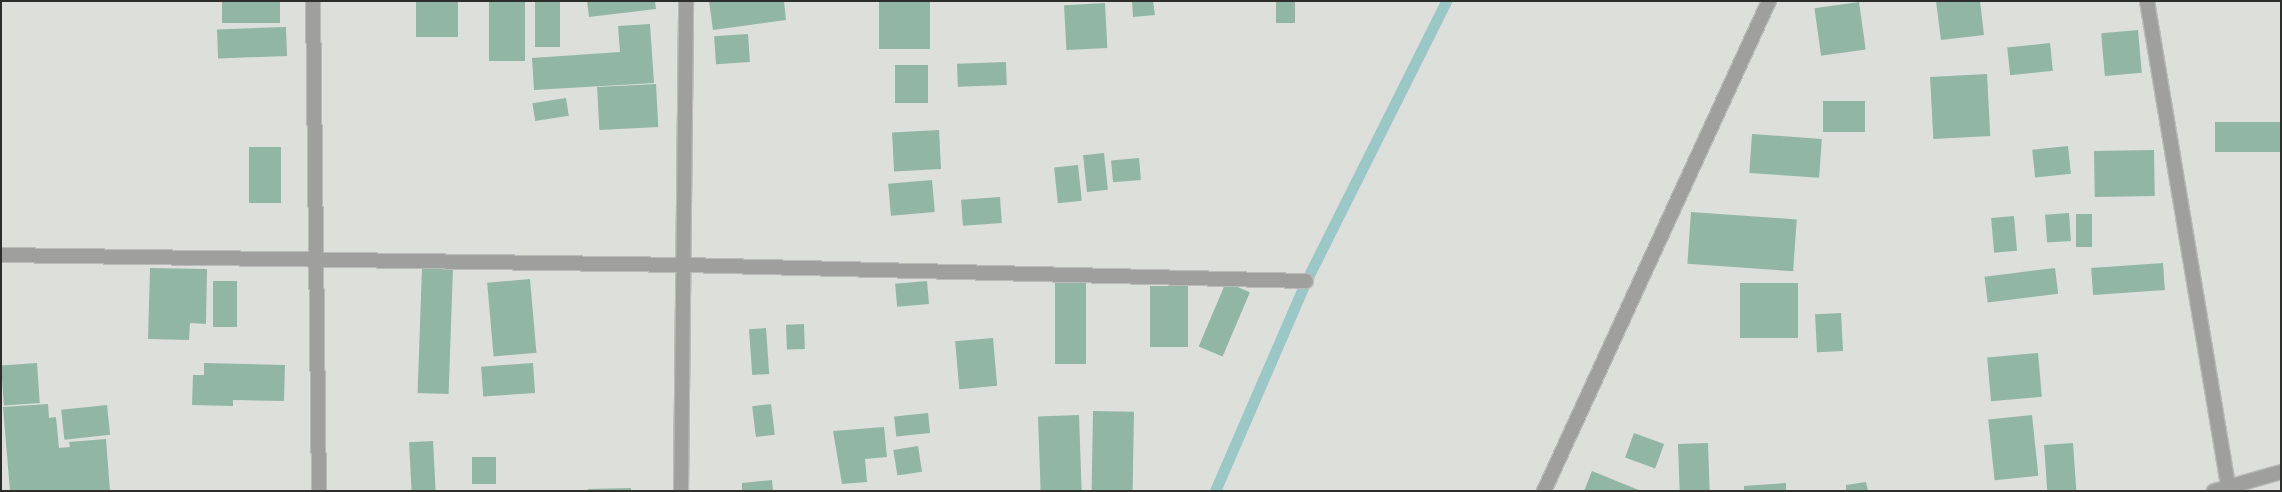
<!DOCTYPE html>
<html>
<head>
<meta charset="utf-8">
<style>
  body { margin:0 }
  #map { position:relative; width:2282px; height:492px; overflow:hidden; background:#dddfdb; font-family:Ubuntu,sans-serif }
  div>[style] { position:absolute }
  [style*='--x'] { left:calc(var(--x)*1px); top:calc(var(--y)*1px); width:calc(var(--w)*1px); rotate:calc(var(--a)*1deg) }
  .stream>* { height:11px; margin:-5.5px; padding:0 5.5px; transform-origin:5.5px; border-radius:5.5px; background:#9bc7c6 }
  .building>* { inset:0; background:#92b6a4; transform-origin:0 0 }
  .roads { filter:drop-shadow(1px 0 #babbb8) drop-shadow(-1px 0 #babbb8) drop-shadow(0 1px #babbb8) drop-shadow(0 -1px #babbb8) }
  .minor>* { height:14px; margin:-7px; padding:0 7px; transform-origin:7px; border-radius:7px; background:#9f9f9e }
  .tertiary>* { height:14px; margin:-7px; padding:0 7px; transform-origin:7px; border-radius:7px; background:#9f9f9e }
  span { translate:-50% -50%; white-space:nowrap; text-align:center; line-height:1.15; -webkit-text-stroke:4.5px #fff; paint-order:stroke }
  .frame { position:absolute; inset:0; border:2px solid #2d2d2c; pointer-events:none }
</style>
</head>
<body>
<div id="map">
  <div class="stream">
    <i style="--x:1215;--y:491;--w:229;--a:-66.6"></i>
    <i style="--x:1306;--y:281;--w:313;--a:-63.4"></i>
  </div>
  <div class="building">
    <i style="left:222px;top:1px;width:58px;height:22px"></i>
    <i style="left:416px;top:1px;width:42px;height:36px"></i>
    <i style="left:489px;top:1px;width:36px;height:60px"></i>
    <i style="left:535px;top:1px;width:25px;height:46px"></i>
    <i style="clip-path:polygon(587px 1px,655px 1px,656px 9px,589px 17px)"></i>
    <i style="clip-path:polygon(709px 1px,784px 1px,786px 20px,713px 30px)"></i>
    <i style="left:879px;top:1px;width:51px;height:48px"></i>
    <i style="clip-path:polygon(1132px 1px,1153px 1px,1155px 15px,1133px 17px)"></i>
    <i style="left:1276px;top:1px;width:19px;height:22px"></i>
    <i style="clip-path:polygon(1936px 1px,1980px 1px,1984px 35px,1941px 40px)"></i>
    <i style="left:1859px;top:2px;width:48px;height:45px;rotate:82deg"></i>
    <i style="left:1105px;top:3px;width:45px;height:41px;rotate:87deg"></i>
    <i style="clip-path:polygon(650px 24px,654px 83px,534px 90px,532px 58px,620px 52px,618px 26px)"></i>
    <i style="left:286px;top:27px;width:29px;height:69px;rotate:88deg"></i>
    <i style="left:2138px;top:30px;width:43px;height:37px;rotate:85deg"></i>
    <i style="left:748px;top:34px;width:28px;height:34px;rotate:86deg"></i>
    <i style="left:2050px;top:43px;width:28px;height:43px;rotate:84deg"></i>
    <i style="left:1006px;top:62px;width:23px;height:49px;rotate:88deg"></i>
    <i style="left:928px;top:65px;width:38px;height:33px;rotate:90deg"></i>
    <i style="left:1987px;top:74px;width:62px;height:57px;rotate:87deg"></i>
    <i style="left:656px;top:84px;width:43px;height:59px;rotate:87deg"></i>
    <i style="left:566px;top:98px;width:18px;height:34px;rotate:81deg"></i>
    <i style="left:1823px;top:101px;width:42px;height:31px"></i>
    <i style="left:2281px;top:122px;width:30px;height:66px;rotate:90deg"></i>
    <i style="left:939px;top:130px;width:39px;height:47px;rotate:87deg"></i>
    <i style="left:1752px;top:134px;width:70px;height:39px;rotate:4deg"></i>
    <i style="left:2068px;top:146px;width:28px;height:36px;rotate:84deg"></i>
    <i style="left:249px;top:147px;width:32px;height:56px"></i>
    <i style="left:2154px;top:150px;width:46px;height:60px;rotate:89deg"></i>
    <i style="left:1104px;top:153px;width:37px;height:21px;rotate:84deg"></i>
    <i style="left:1139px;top:158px;width:22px;height:28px;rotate:85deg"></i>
    <i style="left:1078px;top:165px;width:36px;height:24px;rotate:84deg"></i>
    <i style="left:932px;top:180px;width:32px;height:44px;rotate:85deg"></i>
    <i style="left:1000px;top:197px;width:26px;height:39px;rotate:86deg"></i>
    <i style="left:1691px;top:212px;width:106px;height:52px;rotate:4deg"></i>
    <i style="left:2069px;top:213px;width:28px;height:24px;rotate:86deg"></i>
    <i style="left:2076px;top:214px;width:16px;height:33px"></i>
    <i style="left:2014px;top:216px;width:35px;height:23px;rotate:85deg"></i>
    <i style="left:2163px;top:263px;width:27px;height:72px;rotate:86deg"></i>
    <i style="left:422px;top:267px;width:31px;height:126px;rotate:2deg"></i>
    <i style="clip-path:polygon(150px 268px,207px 269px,206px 324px,190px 323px,189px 340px,148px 339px)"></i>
    <i style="left:2055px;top:268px;width:26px;height:71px;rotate:83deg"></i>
    <i style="left:530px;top:279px;width:74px;height:43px;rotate:85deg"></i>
    <i style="left:213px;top:281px;width:24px;height:46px"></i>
    <i style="left:927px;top:281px;width:23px;height:32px;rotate:85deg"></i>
    <i style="left:1055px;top:281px;width:31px;height:83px"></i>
    <i style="left:1226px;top:282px;width:26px;height:70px;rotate:23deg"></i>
    <i style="left:1798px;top:283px;width:55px;height:58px;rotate:90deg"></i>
    <i style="left:1150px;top:286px;width:38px;height:61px"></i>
    <i style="left:1841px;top:313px;width:38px;height:26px;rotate:87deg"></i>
    <i style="left:804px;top:324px;width:25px;height:18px;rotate:88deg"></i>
    <i style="left:766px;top:328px;width:46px;height:17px;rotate:86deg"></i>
    <i style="left:993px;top:338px;width:48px;height:38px;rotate:85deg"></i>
    <i style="left:2038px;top:353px;width:44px;height:51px;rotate:85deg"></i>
    <i style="left:37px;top:363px;width:40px;height:36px;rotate:86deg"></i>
    <i style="clip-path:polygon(204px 363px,285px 365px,284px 401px,233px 400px,233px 406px,192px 405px,193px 375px,204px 375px)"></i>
    <i style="left:533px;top:363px;width:30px;height:52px;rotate:86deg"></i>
    <i style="clip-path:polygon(48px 404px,49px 418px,56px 417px,59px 448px,70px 447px,69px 442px,106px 439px,110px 491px,10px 491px,3px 407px)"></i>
    <i style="left:771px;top:404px;width:31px;height:19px;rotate:83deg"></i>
    <i style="left:107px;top:405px;width:30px;height:46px;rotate:84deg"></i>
    <i style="left:1093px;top:411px;width:41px;height:80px;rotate:1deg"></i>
    <i style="left:928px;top:413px;width:20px;height:34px;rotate:84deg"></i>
    <i style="left:1079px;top:415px;width:76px;height:41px;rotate:88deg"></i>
    <i style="left:2032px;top:415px;width:61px;height:44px;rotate:84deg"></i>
    <i style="clip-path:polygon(884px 427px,887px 457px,865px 459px,867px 482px,842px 484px,833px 431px)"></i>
    <i style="left:1634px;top:433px;width:32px;height:26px;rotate:20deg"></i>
    <i style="left:433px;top:441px;width:50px;height:24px;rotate:87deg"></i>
    <i style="left:1708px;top:443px;width:48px;height:30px;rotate:88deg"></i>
    <i style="left:2073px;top:443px;width:47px;height:29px;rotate:86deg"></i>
    <i style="left:918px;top:446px;width:26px;height:25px;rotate:81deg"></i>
    <i style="left:496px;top:457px;width:27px;height:24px;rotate:90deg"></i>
    <i style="clip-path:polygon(1592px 471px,1641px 491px,1584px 491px)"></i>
    <i style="clip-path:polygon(772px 480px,773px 491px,742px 491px,742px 483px)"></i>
    <i style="clip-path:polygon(1866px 482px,1868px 491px,1846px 491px,1846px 485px)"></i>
    <i style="clip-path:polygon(1786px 483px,1786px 491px,1744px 491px,1744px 486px)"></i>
    <i style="clip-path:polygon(631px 488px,631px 491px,588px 491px,588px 489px)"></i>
  </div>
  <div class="roads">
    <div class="minor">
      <i style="--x:313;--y:1;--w:490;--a:89.3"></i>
      <i style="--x:2147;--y:1;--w:497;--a:80.5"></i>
      <i style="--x:1;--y:255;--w:684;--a:0.84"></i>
      <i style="--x:685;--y:265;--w:621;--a:1.48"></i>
      <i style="--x:681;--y:491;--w:490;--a:-89.4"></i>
    </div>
    <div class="tertiary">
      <i style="--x:1544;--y:491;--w:539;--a:-65.34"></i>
      <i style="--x:2214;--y:491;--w:70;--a:-15.8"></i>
    </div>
  </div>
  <div class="frame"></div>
</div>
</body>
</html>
